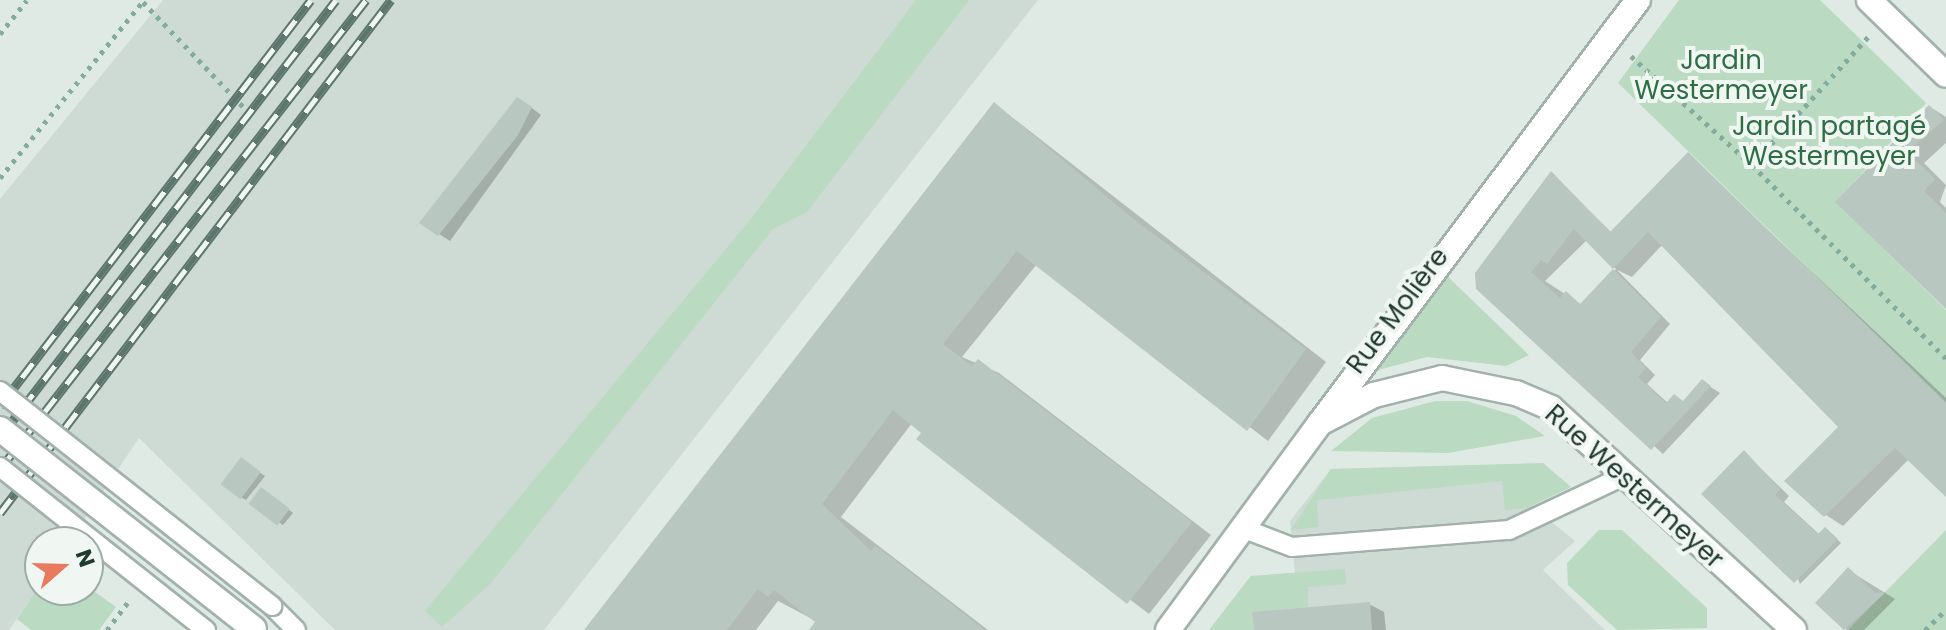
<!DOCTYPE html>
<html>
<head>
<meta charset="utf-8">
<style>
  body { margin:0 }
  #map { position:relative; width:1946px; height:630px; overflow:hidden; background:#e0eae5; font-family:Poppins,sans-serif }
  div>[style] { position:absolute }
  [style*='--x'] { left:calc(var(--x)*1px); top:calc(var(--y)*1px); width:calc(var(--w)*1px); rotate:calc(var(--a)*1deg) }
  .built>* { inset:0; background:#cedad4 }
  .green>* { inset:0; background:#badac1 }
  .shadow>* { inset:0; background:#0003 }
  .building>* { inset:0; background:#b9c7c1; transform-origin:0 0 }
  .path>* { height:5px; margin-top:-2.5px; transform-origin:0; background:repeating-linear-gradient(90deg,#82ac9d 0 4px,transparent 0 10px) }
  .roads { filter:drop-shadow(2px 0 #a3b1ac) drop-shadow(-2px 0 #a3b1ac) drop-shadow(0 2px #a3b1ac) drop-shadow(0 -2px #a3b1ac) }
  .lane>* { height:18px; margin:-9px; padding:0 9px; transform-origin:9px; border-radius:9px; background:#fff }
  .street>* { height:24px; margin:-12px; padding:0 12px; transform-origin:12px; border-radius:12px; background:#fff }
  .secondary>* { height:24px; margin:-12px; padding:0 12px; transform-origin:12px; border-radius:12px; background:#fff }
  .rail>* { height:9px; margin-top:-4.5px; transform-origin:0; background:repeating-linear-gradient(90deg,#f0f7f3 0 18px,#5c756d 0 36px); box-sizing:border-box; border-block:2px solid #5c756d }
  .bridges { filter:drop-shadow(2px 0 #a3b1ac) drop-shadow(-2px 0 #a3b1ac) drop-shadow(0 2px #a3b1ac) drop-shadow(0 -2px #a3b1ac) }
  .lane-bridge>* { height:18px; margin:-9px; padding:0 9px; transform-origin:9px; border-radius:9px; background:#fff }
  .secondary-bridge>* { height:24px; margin:-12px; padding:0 12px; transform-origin:12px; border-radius:12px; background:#fff }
  span { translate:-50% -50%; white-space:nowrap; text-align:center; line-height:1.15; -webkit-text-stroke:8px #f0f7f3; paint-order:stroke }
  .park-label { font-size:26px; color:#2f6d44 }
  .street-label { font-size:26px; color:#223932 }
  .north { position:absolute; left:24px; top:526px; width:80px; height:80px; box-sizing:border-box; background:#f0f7f3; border:2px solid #9eaba6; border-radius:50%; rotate:70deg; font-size:22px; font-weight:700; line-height:32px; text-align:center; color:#223932 }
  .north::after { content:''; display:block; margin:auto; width:28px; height:36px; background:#e97a5f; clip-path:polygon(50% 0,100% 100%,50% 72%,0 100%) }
</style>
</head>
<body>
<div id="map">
  <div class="built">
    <i style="clip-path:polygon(163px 0,1038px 0,544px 630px,335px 630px,139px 438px,69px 542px,40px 542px,40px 585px,9px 630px,0 630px,0 199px)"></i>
    <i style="clip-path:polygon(1482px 465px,1575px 541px,1543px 570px,1605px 630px,1209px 630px,1251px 576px,1295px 573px,1290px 521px,1331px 469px)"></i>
  </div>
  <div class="green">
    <i style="clip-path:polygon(916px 0,969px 0,807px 212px,773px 229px,490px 584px,442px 627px,425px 611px,750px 220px)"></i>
    <i style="clip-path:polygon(1679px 0,1820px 0,1926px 103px,1836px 202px,1946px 310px,1946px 402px,1618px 83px)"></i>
    <i style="clip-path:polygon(1444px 273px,1529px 355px,1506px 366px,1427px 357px,1363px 374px)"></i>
    <i style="clip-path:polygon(1435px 401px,1467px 401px,1516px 416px,1545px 436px,1448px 453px,1331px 451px,1372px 418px)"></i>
    <i style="clip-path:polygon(1543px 463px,1571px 487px,1527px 508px,1505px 510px,1502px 481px,1317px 500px,1318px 527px,1291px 530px,1331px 469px)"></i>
    <i style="clip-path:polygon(1599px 530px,1622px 530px,1707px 608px,1707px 628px,1617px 630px,1568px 585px,1567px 563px)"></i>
    <i style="clip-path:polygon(1946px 530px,1946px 630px,1848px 630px)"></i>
    <i style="clip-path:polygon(1345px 569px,1346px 584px,1308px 587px,1308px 607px,1252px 612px,1254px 630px,1209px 630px,1251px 576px)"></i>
    <i style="clip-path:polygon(40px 585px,88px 587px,116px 607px,99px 630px,31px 630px,17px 619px)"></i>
  </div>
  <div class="shadow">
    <i style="clip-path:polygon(995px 104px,1326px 362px,1268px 441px,1037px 264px,962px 357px,999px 373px,1211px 535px,1149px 614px,919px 439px,923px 432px,912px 423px,841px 517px,988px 630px,814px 630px,818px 622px,778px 601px,756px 630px,588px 630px)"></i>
    <i style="clip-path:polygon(528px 105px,541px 115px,450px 241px,422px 223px)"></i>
    <i style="clip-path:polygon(1930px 107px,1946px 117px,1946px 143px,1924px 163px,1946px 185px,1940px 202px,1946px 208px,1946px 307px,1838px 202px)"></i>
    <i style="clip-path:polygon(evenodd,1688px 155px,1946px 398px,1946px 494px,1909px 459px,1843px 526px,1826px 515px,1841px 427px,1663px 244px,1632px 277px,1617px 270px,1670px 324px,1640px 360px,1655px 375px,1647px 384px,1668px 403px,1684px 402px,1703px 382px,1720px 393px,1663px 454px,1478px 288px,1551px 173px,1612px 233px,1688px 155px,1587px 240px,1616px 269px,1582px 305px,1545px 281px,1587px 240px)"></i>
    <i style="clip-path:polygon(1745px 453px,1789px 496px,1784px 502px,1820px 535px,1830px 532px,1841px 543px,1800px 584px)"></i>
    <i style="clip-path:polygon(246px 463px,265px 476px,246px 500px,241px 497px)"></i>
    <i style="clip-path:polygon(266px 492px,293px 513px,283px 525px,252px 503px)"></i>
    <i style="clip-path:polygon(1848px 570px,1895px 599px,1864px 630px,1847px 630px,1818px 602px)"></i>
    <i style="clip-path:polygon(1369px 604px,1384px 612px,1386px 630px,1256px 630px)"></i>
  </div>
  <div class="building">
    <i style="clip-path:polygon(517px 97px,532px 107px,518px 135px,438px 236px,419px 223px)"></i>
    <i style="clip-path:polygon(994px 102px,1131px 217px,1306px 349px,1247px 431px,1017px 251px,943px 344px,972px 366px,978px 359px,1192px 522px,1127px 604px,916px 439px,921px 433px,893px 410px,822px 504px,871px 551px,875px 545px,985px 630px,809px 630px,815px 622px,774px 590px,768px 597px,758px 589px,727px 630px,584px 630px)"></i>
    <i style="clip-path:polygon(1929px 105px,1944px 120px,1907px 152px,1935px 179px,1924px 191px,1946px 213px,1946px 309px,1835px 202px)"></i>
    <i style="clip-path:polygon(1688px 152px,1946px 403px,1946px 497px,1895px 448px,1824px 517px,1784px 481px,1838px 427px,1648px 232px,1613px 269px,1574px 229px,1547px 264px,1541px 260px,1531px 272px,1560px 298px,1566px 291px,1580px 304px,1613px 269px,1661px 317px,1631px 352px,1646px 368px,1638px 377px,1666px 403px,1674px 394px,1683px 401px,1702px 379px,1711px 386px,1651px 450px,1476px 289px,1475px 273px,1551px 171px,1610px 232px)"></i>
    <i style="clip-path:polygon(1744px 450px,1780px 489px,1775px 495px,1818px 534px,1825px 527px,1838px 539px,1794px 583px,1701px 494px)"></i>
    <i style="left:241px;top:457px;width:25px;height:34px;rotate:37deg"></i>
    <i style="left:261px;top:487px;width:36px;height:21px;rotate:37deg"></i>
    <i style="clip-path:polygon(1848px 567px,1875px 593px,1886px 592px,1844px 630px,1815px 603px)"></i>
    <i style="clip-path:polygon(1370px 602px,1372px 630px,1254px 630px,1252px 612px)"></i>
  </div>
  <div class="path">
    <i style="--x:143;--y:2;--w:155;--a:46.3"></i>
    <i style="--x:0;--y:34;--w:43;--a:-51.5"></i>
    <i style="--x:1868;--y:37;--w:173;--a:132.2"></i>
    <i style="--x:1752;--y:165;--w:274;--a:44.9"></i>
    <i style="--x:1631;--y:56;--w:163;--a:42"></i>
    <i style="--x:0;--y:178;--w:229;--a:-51"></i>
    <i style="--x:107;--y:630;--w:35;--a:-53"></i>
    <i style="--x:1925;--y:630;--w:29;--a:-44"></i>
  </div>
  <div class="roads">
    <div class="lane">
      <i style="--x:1242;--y:528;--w:53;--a:20.8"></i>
      <i style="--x:1292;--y:547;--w:218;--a:-4.5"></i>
      <i style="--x:1509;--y:530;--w:127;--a:-25.2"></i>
      <i style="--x:272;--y:606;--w:34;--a:45"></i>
    </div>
    <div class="street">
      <i style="--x:1869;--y:0;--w:107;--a:44.2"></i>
      <i style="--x:1320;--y:423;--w:529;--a:-53.07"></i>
    </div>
    <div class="secondary">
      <i style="--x:1168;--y:630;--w:257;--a:-53.7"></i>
      <i style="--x:1320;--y:423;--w:61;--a:-27.4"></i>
      <i style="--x:1374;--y:395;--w:70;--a:-14"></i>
      <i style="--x:1442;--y:378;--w:76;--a:11.5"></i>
      <i style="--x:1516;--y:393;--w:38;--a:23"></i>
      <i style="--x:1551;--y:408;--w:329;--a:42.4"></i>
    </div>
  </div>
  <div class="rail">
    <i style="--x:0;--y:406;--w:511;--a:-52.55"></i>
    <i style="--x:0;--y:437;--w:551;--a:-52.44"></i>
    <i style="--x:0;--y:469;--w:595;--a:-52.03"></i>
    <i style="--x:0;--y:513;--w:645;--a:-52.69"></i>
  </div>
  <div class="bridges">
    <div class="lane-bridge">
      <i style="--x:0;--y:391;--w:347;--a:38.3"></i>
      <i style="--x:0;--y:467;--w:263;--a:38.4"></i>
    </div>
    <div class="secondary-bridge">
      <i style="--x:0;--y:429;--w:323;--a:38.2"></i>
    </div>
  </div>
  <div class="park-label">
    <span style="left:1721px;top:76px">Jardin<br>Westermeyer</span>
    <span style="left:1829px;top:142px">Jardin partagé<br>Westermeyer</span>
  </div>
  <div class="street-label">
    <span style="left:1398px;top:311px;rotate:-53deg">Rue Molière</span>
    <span style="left:1634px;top:487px;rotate:42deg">Rue Westermeyer</span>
  </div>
  <div class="north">N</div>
</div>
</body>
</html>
